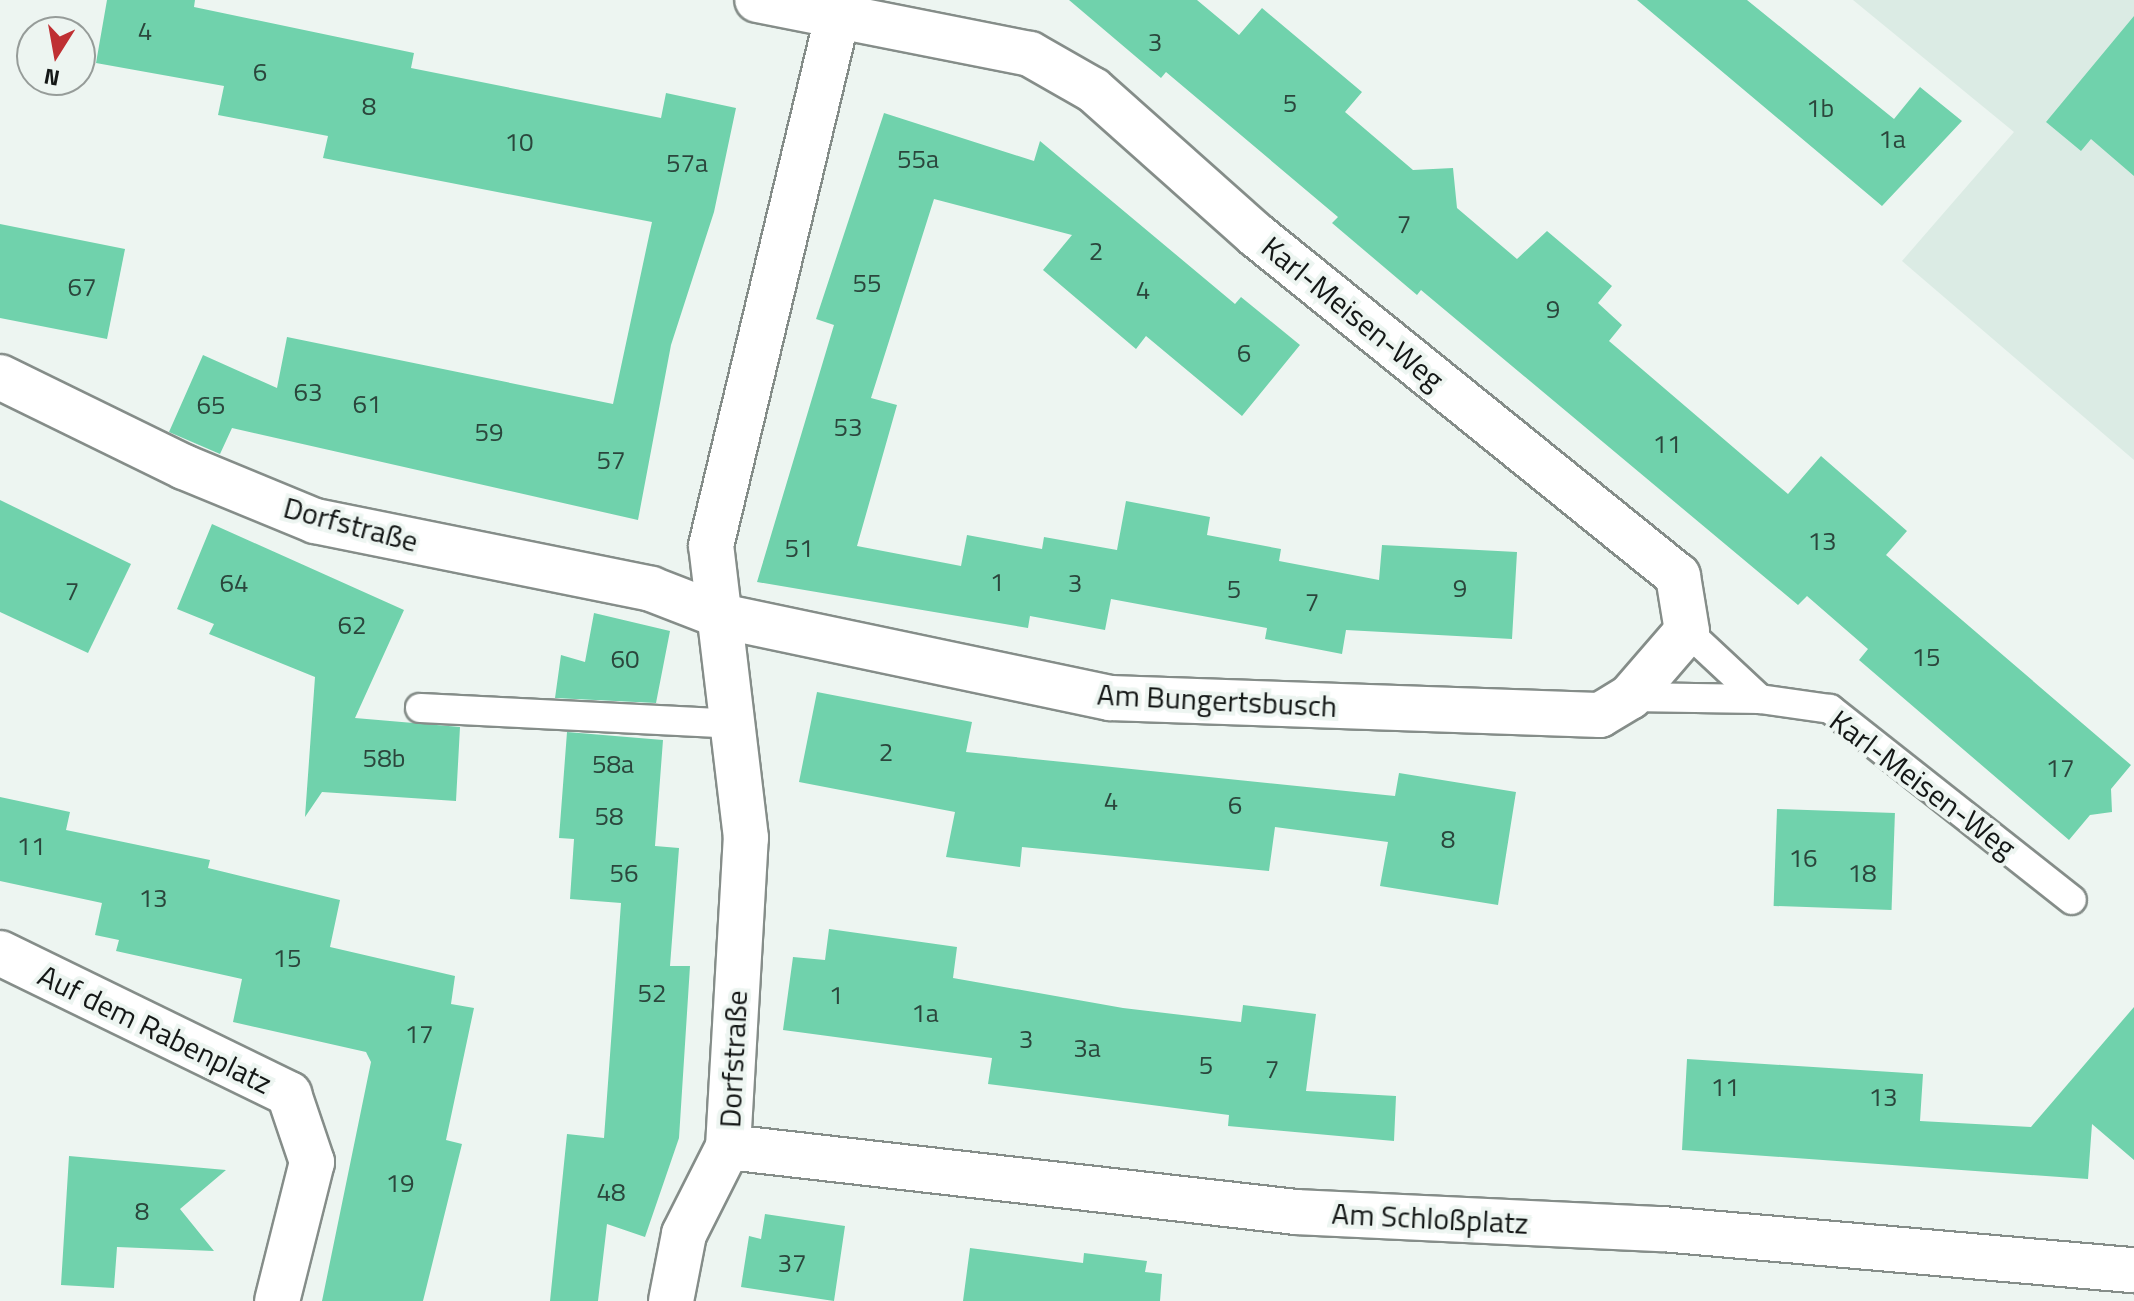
<!DOCTYPE html>
<html>
<head>
<meta charset="utf-8">
<style>
  body { margin:0 }
  #map { position:relative; width:2134px; height:1301px; overflow:hidden; background:#edf5f1; font-family:"Titillium Web",sans-serif }
  div>[style] { position:absolute }
  [style*='--x'] { left:calc(var(--x)*1px); top:calc(var(--y)*1px); width:calc(var(--w)*1px); rotate:calc(var(--a)*1deg) }
  .built>* { inset:0; background:#dbebe4 }
  .building>* { inset:0; background:#70d2ac; transform-origin:0 0 }
  .roads { filter:drop-shadow(2px 0 #858d89) drop-shadow(-2px 0 #858d89) drop-shadow(0 2px #858d89) drop-shadow(0 -2px #858d89) }
  .lane>* { height:28px; margin:-14px; padding:0 14px; transform-origin:14px; border-radius:14px; background:#fff }
  .street>* { height:44px; margin:-22px; padding:0 22px; transform-origin:22px; border-radius:22px; background:#fff }
  span { translate:-50% -50%; white-space:nowrap; text-align:center; line-height:1.15; -webkit-text-stroke:8px #edf5f1; paint-order:stroke }
  .number-label { font-size:26px; color:#2b463c }
  .number-label span { -webkit-text-stroke-width:0 }
  .street-label { font-size:30px; color:#141716 }
  .north { position:absolute; left:16px; top:16px; width:80px; height:80px; box-sizing:border-box; background:#edf5f1; border:2px solid #969c99; border-radius:50%; rotate:191deg; font-size:22px; font-weight:700; line-height:32px; text-align:center; color:#141716 }
  .north::after { content:''; display:block; margin:auto; width:28px; height:36px; background:#bf3033; clip-path:polygon(50% 0,100% 100%,50% 72%,0 100%) }
</style>
</head>
<body>
<div id="map">
  <div class="built">
    <i style="clip-path:polygon(1853px 0,2134px 0,2134px 460px,1902px 261px,2014px 132px)"></i>
  </div>
  <div class="building">
    <i style="clip-path:polygon(107px 0,195px 0,194px 7px,414px 53px,411px 68px,661px 118px,666px 93px,736px 108px,714px 212px,671px 345px,638px 520px,232px 428px,220px 454px,169px 432px,203px 355px,277px 388px,287px 337px,613px 404px,652px 222px,323px 158px,328px 136px,218px 115px,224px 86px,96px 63px)"></i>
    <i style="clip-path:polygon(1069px 0,1197px 0,1239px 35px,1262px 8px,1362px 92px,1345px 112px,1413px 170px,1453px 168px,1457px 208px,1517px 259px,1547px 231px,1612px 286px,1598px 303px,1622px 325px,1609px 341px,1788px 494px,1821px 456px,1907px 531px,1886px 555px,2131px 765px,2111px 789px,2112px 812px,2090px 815px,2069px 840px,1859px 660px,1868px 649px,1807px 596px,1798px 605px,1421px 290px,1417px 295px,1332px 223px,1338px 217px,1166px 72px,1161px 78px)"></i>
    <i style="clip-path:polygon(1637px 0,1747px 0,1894px 119px,1920px 87px,1962px 121px,1882px 206px)"></i>
    <i style="clip-path:polygon(2134px 16px,2134px 176px,2091px 139px,2081px 151px,2046px 122px)"></i>
    <i style="clip-path:polygon(884px 113px,1034px 161px,1040px 141px,1235px 304px,1241px 297px,1300px 345px,1242px 416px,1146px 336px,1136px 349px,1043px 270px,1072px 235px,934px 199px,871px 398px,897px 405px,857px 546px,961px 566px,967px 535px,1042px 549px,1044px 537px,1117px 550px,1126px 501px,1210px 517px,1207px 535px,1281px 549px,1279px 561px,1379px 580px,1382px 545px,1517px 552px,1512px 639px,1346px 630px,1342px 654px,1265px 639px,1267px 628px,1111px 599px,1105px 630px,1030px 616px,1028px 628px,757px 582px,834px 325px,816px 319px)"></i>
    <i style="clip-path:polygon(0 224px,125px 249px,107px 339px,0 318px)"></i>
    <i style="clip-path:polygon(0 500px,131px 564px,88px 653px,0 612px)"></i>
    <i style="clip-path:polygon(212px 524px,404px 610px,355px 718px,460px 727px,456px 801px,322px 792px,305px 817px,315px 677px,209px 634px,214px 624px,177px 609px)"></i>
    <i style="clip-path:polygon(594px 613px,670px 631px,656px 703px,555px 698px,561px 655px,585px 662px)"></i>
    <i style="clip-path:polygon(817px 692px,972px 722px,966px 752px,1395px 796px,1399px 773px,1516px 792px,1498px 905px,1380px 886px,1388px 842px,1275px 827px,1269px 871px,1022px 847px,1020px 867px,946px 857px,955px 812px,799px 782px)"></i>
    <i style="clip-path:polygon(567px 732px,663px 740px,655px 846px,679px 848px,670px 966px,690px 966px,679px 1138px,645px 1237px,607px 1224px,598px 1301px,550px 1301px,567px 1134px,604px 1138px,621px 903px,570px 899px,574px 839px,559px 838px)"></i>
    <i style="clip-path:polygon(0 797px,70px 812px,66px 830px,210px 860px,208px 868px,340px 900px,330px 947px,455px 976px,451px 1004px,474px 1008px,446px 1140px,462px 1144px,423px 1301px,322px 1301px,371px 1062px,366px 1052px,233px 1022px,242px 979px,116px 951px,119px 940px,95px 935px,102px 903px,0 881px)"></i>
    <i style="left:1777px;top:809px;width:118px;height:97px;rotate:2deg"></i>
    <i style="clip-path:polygon(829px 929px,957px 947px,953px 978px,1123px 1008px,1241px 1022px,1243px 1005px,1316px 1014px,1306px 1091px,1396px 1096px,1394px 1141px,1228px 1126px,1229px 1115px,988px 1084px,992px 1058px,783px 1030px,793px 957px,825px 960px)"></i>
    <i style="clip-path:polygon(2134px 1007px,2134px 1160px,2092px 1124px,2088px 1179px,1682px 1150px,1687px 1059px,1923px 1074px,1920px 1121px,2031px 1127px)"></i>
    <i style="clip-path:polygon(69px 1156px,226px 1170px,180px 1209px,214px 1251px,117px 1247px,114px 1288px,61px 1285px)"></i>
    <i style="clip-path:polygon(765px 1214px,845px 1226px,834px 1301px,741px 1287px,749px 1236px,761px 1239px)"></i>
    <i style="clip-path:polygon(970px 1248px,1083px 1263px,1084px 1253px,1147px 1261px,1145px 1272px,1162px 1274px,1160px 1301px,963px 1301px)"></i>
  </div>
  <div class="roads">
    <div class="lane">
      <i style="--x:1687;--y:631;--w:100;--a:43"></i>
      <i style="--x:1760;--y:699;--w:71;--a:8.1"></i>
      <i style="--x:1830;--y:709;--w:308;--a:38.3"></i>
      <i style="--x:1630;--y:697;--w:130;--a:0.9"></i>
      <i style="--x:420;--y:708;--w:314;--a:2.9"></i>
    </div>
    <div class="street">
      <i style="--x:0;--y:377;--w:205;--a:26.1"></i>
      <i style="--x:184;--y:467;--w:142;--a:22.4"></i>
      <i style="--x:315;--y:521;--w:343;--a:11.4"></i>
      <i style="--x:651;--y:589;--w:75;--a:21.1"></i>
      <i style="--x:721;--y:616;--w:398;--a:11.9"></i>
      <i style="--x:1110;--y:698;--w:490;--a:2"></i>
      <i style="--x:1600;--y:715;--w:35;--a:-31"></i>
      <i style="--x:1630;--y:697;--w:87;--a:-49.2"></i>
      <i style="--x:1687;--y:631;--w:56;--a:-99.3"></i>
      <i style="--x:1678;--y:576;--w:543;--a:-141.06"></i>
      <i style="--x:1256;--y:235;--w:218;--a:-138.3"></i>
      <i style="--x:1093;--y:90;--w:73;--a:-150.3"></i>
      <i style="--x:1030;--y:54;--w:278;--a:-168.8"></i>
      <i style="--x:0;--y:953;--w:322;--a:26"></i>
      <i style="--x:289;--y:1094;--w:72;--a:71.3"></i>
      <i style="--x:312;--y:1162;--w:143;--a:104.1"></i>
      <i style="--x:728;--y:1147;--w:572;--a:6.53"></i>
      <i style="--x:1296;--y:1212;--w:366;--a:2.7"></i>
      <i style="--x:1662;--y:1229;--w:474;--a:5"></i>
      <i style="--x:671;--y:1301;--w:68;--a:-79"></i>
      <i style="--x:684;--y:1234;--w:97;--a:-63.2"></i>
      <i style="--x:728;--y:1147;--w:310;--a:-86.7"></i>
      <i style="--x:746;--y:838;--w:294;--a:-96.8"></i>
      <i style="--x:711;--y:546;--w:543;--a:-76.58"></i>
    </div>
  </div>
  <div class="number-label">
    <span style="left:145px;top:31px">4</span>
    <span style="left:1155px;top:42px">3</span>
    <span style="left:260px;top:72px">6</span>
    <span style="left:1290px;top:103px">5</span>
    <span style="left:369px;top:106px">8</span>
    <span style="left:1820px;top:108px">1b</span>
    <span style="left:1892px;top:139px">1a</span>
    <span style="left:519px;top:142px">10</span>
    <span style="left:918px;top:159px">55a</span>
    <span style="left:687px;top:163px">57a</span>
    <span style="left:1404px;top:224px">7</span>
    <span style="left:1096px;top:251px">2</span>
    <span style="left:867px;top:283px">55</span>
    <span style="left:82px;top:287px">67</span>
    <span style="left:1143px;top:290px">4</span>
    <span style="left:1553px;top:309px">9</span>
    <span style="left:1244px;top:353px">6</span>
    <span style="left:308px;top:392px">63</span>
    <span style="left:367px;top:404px">61</span>
    <span style="left:211px;top:405px">65</span>
    <span style="left:848px;top:427px">53</span>
    <span style="left:489px;top:432px">59</span>
    <span style="left:1667px;top:444px">11</span>
    <span style="left:611px;top:460px">57</span>
    <span style="left:1822px;top:541px">13</span>
    <span style="left:799px;top:548px">51</span>
    <span style="left:997px;top:582px">1</span>
    <span style="left:234px;top:583px">64</span>
    <span style="left:1075px;top:583px">3</span>
    <span style="left:1460px;top:588px">9</span>
    <span style="left:1234px;top:589px">5</span>
    <span style="left:72px;top:591px">7</span>
    <span style="left:1312px;top:602px">7</span>
    <span style="left:352px;top:625px">62</span>
    <span style="left:1926px;top:657px">15</span>
    <span style="left:625px;top:659px">60</span>
    <span style="left:886px;top:752px">2</span>
    <span style="left:384px;top:758px">58b</span>
    <span style="left:613px;top:764px">58a</span>
    <span style="left:2060px;top:768px">17</span>
    <span style="left:1111px;top:801px">4</span>
    <span style="left:1235px;top:805px">6</span>
    <span style="left:609px;top:816px">58</span>
    <span style="left:1448px;top:839px">8</span>
    <span style="left:31px;top:846px">11</span>
    <span style="left:1803px;top:858px">16</span>
    <span style="left:624px;top:873px">56</span>
    <span style="left:1862px;top:873px">18</span>
    <span style="left:153px;top:898px">13</span>
    <span style="left:287px;top:958px">15</span>
    <span style="left:652px;top:993px">52</span>
    <span style="left:836px;top:995px">1</span>
    <span style="left:925px;top:1013px">1a</span>
    <span style="left:419px;top:1034px">17</span>
    <span style="left:1026px;top:1039px">3</span>
    <span style="left:1087px;top:1048px">3a</span>
    <span style="left:1206px;top:1065px">5</span>
    <span style="left:1272px;top:1069px">7</span>
    <span style="left:1725px;top:1087px">11</span>
    <span style="left:1883px;top:1097px">13</span>
    <span style="left:400px;top:1183px">19</span>
    <span style="left:611px;top:1192px">48</span>
    <span style="left:142px;top:1211px">8</span>
    <span style="left:792px;top:1263px">37</span>
  </div>
  <div class="street-label">
    <span style="left:1353px;top:313px;rotate:39deg">Karl-Meisen-Weg</span>
    <span style="left:351px;top:524px;rotate:15deg">Dorfstraße</span>
    <span style="left:1217px;top:700px;rotate:3deg">Am Bungertsbusch</span>
    <span style="left:1923px;top:784px;rotate:37deg">Karl-Meisen-Weg</span>
    <span style="left:155px;top:1029px;rotate:26deg">Auf dem Rabenplatz</span>
    <span style="left:733px;top:1059px;rotate:-87deg">Dorfstraße</span>
    <span style="left:1430px;top:1218px;rotate:3deg">Am Schloßplatz</span>
  </div>
  <div class="north">N</div>
</div>
</body>
</html>
